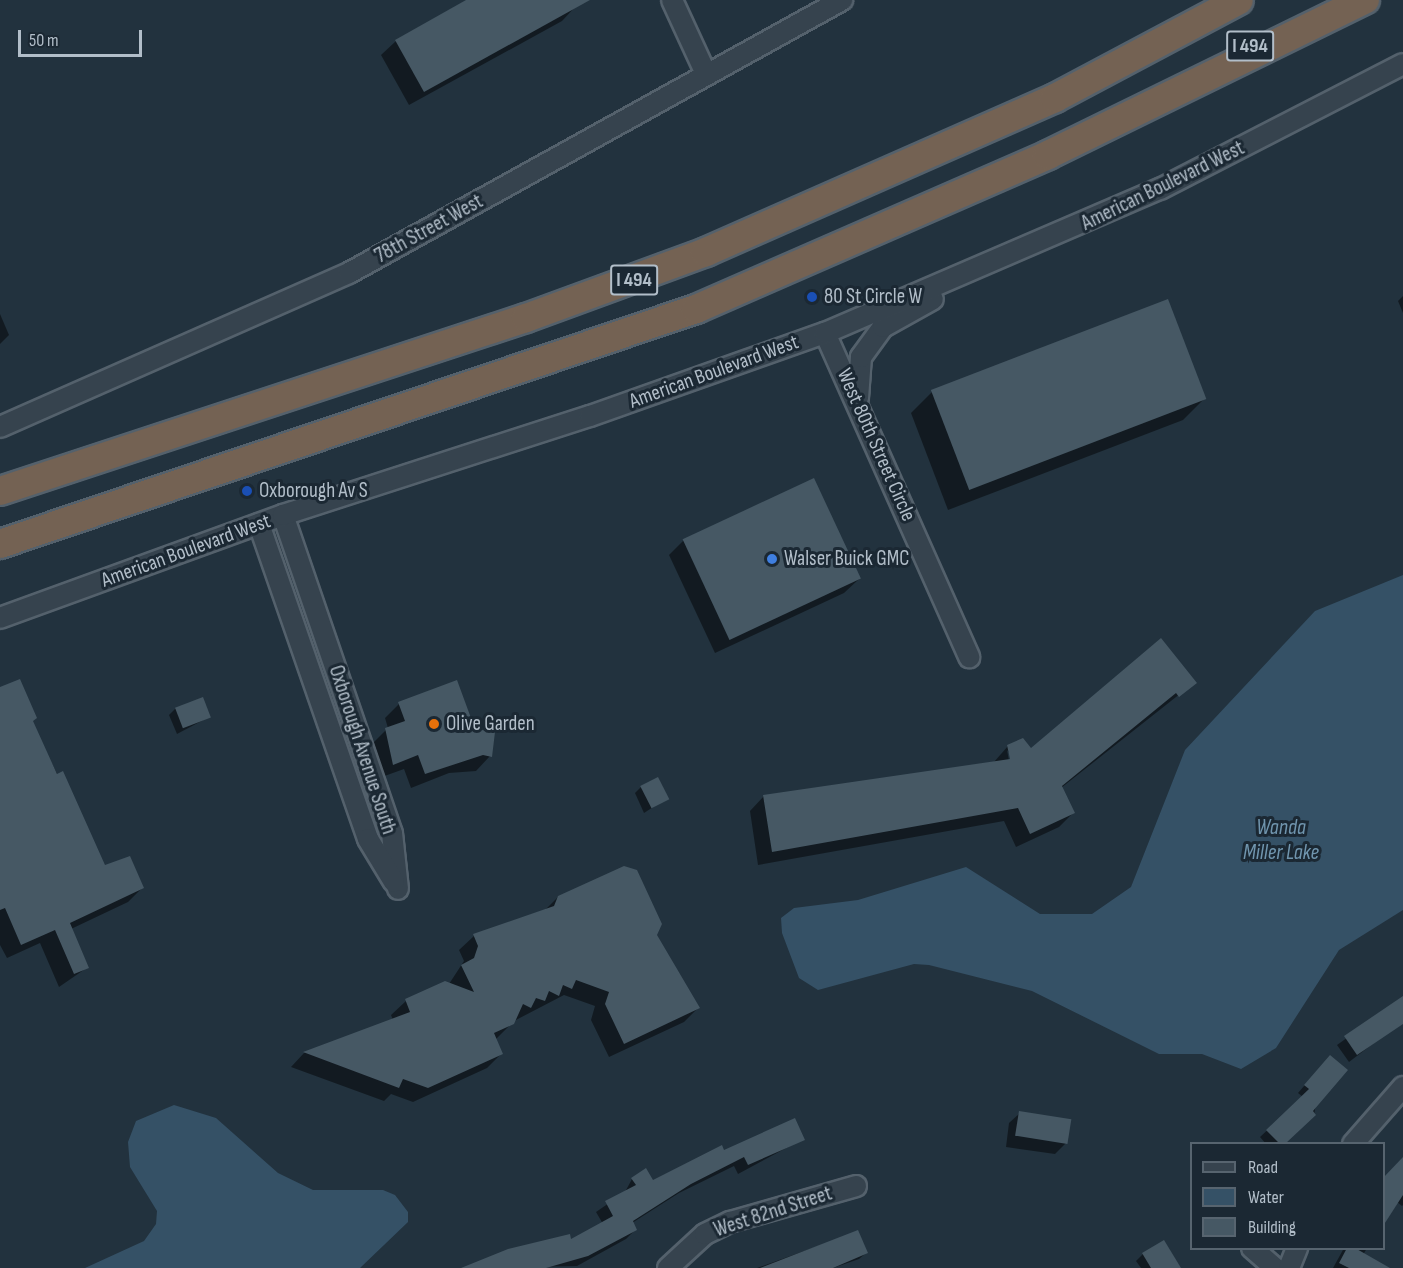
<!DOCTYPE html>
<html>
<head>
<meta charset="utf-8">
<style>
  body { margin:0 }
  #map { position:relative; width:1403px; height:1268px; overflow:hidden; background:#22323e; font-family:"Sofia Sans Condensed",sans-serif }
  div>[style] { position:absolute }
  [style*='--x'] { left:calc(var(--x)*1px); top:calc(var(--y)*1px); width:calc(var(--w)*1px); rotate:calc(var(--a)*1deg) }
  .water>* { inset:0; background:#355166 }
  .shadow>* { inset:0; background:#0007 }
  .building>* { inset:0; background:#465864; transform-origin:0 0 }
  .roads { filter:drop-shadow(2px 0 #54616c) drop-shadow(-2px 0 #54616c) drop-shadow(0 2px #54616c) drop-shadow(0 -2px #54616c) }
  .minor>* { height:20px; margin:-10px; padding:0 10px; transform-origin:10px; border-radius:10px; background:#36434e }
  .highway>* { height:28px; margin:-14px; padding:0 14px; transform-origin:14px; border-radius:14px; background:#746253 }
  .dots>* { width:16px; height:16px; translate:-50% -50%; box-sizing:border-box; border:3px solid #1b2833; border-radius:50% }
  span { translate:-50% -50%; white-space:nowrap; text-align:center; line-height:1.15; -webkit-text-stroke:6px #1b2833; paint-order:stroke }
  .shield-label span { padding:2px 4px; background:#1b2833; border:2px solid; border-radius:4px; -webkit-text-stroke-width:0 }
  .shield-label { font-size:20px; color:#b2bec9; font-weight:700 }
  .street-label { font-size:21px; color:#b2bec9 }
  .poi-label { font-size:21px; color:#b2bec9 }
  .left { translate:0 -50%; text-align:left }
  .water-label { font-size:22px; color:#7095ae; font-style:italic }
  .legend { position:absolute; left:1190px; top:1142px; width:195px; height:108px; box-sizing:border-box; background:#1b2833; border:2px solid #57646f; margin:0; padding:8px 10px; list-style:none; font-size:18px; color:#b2bec9 }
  .legend li { display:flex; align-items:center; gap:12px; height:30px }
  .legend b { width:30px; border:2px solid #57646f }
  .scale { position:absolute; left:18px; top:30px; width:124px; height:27px; box-sizing:border-box; border:3px solid #b2bec9; border-top:0; padding-left:8px; font-size:18px; line-height:21px; white-space:nowrap; color:#b2bec9; -webkit-text-stroke:4px #1b2833; paint-order:stroke }
</style>
</head>
<body>
<div id="map">
  <div class="water">
    <i style="clip-path:polygon(1403px 575px,1403px 910px,1339px 950px,1276px 1048px,1241px 1069px,1202px 1054px,1159px 1054px,1032px 991px,929px 965px,914px 964px,818px 990px,799px 978px,782px 933px,781px 918px,794px 908px,858px 900px,966px 867px,1040px 914px,1092px 914px,1131px 887px,1185px 750px,1315px 611px)"></i>
    <i style="clip-path:polygon(174px 1105px,216px 1118px,278px 1173px,313px 1190px,383px 1190px,395px 1195px,408px 1212px,408px 1222px,360px 1268px,85px 1268px,144px 1241px,156px 1224px,157px 1211px,130px 1167px,128px 1142px,136px 1121px)"></i>
  </div>
  <div class="shadow">
    <i style="clip-path:polygon(469px 0,573px 0,576px 6px,562px 21px,409px 105px,381px 55px,396px 41px)"></i>
    <i style="clip-path:polygon(1403px 296px,1403px 313px,1398px 301px)"></i>
    <i style="clip-path:polygon(0 314px,9px 335px,0 344px)"></i>
    <i style="clip-path:polygon(932px 392px,1205px 398px,1183px 420px,948px 510px,911px 413px)"></i>
    <i style="clip-path:polygon(684px 540px,859px 579px,844px 593px,715px 653px,669px 555px)"></i>
    <i style="clip-path:polygon(evenodd,1195px 682px,1061px 788px,1073px 813px,1059px 827px,1016px 847px,1004px 821px,758px 865px,750px 811px,764px 796px,994px 762px,1008px 746px,1031px 750px,1195px 682px,1007px 750px,1010px 754px,1010px 766px,1007px 750px)"></i>
    <i style="clip-path:polygon(0 689px,31px 722px,104px 867px,142px 888px,128px 902px,71px 929px,88px 967px,59px 987px,40px 943px,7px 958px,0 945px)"></i>
    <i style="clip-path:polygon(399px 704px,474px 730px,490px 756px,476px 771px,449px 773px,411px 788px,404px 769px,379px 778px,372px 744px,388px 728px,385px 718px)"></i>
    <i style="clip-path:polygon(176px 708px,209px 717px,177px 734px,169px 715px)"></i>
    <i style="clip-path:polygon(641px 787px,667px 798px,644px 813px,635px 793px)"></i>
    <i style="clip-path:polygon(558px 897px,655px 935px,698px 1008px,684px 1022px,609px 1057px,591px 1020px,595px 1006px,564px 995px,514px 1021px,495px 1040px,501px 1054px,487px 1068px,413px 1102px,391px 1094px,384px 1101px,291px 1067px,304px 1053px,393px 1020px,391px 1015px,406px 1001px,449px 984px,464px 961px,459px 950px,474px 936px,545px 910px)"></i>
    <i style="clip-path:polygon(1403px 998px,1403px 1021px,1349px 1062px,1337px 1045px)"></i>
    <i style="clip-path:polygon(1323px 1064px,1314px 1115px,1284px 1144px,1266px 1144px,1260px 1137px,1303px 1097px,1298px 1093px)"></i>
    <i style="clip-path:polygon(1020px 1113px,1066px 1143px,1055px 1154px,1006px 1147px,1009px 1123px)"></i>
    <i style="clip-path:polygon(803px 1139px,738px 1174px,734px 1166px,679px 1193px,632px 1223px,635px 1230px,626px 1239px,577px 1266px,464px 1268px,568px 1236px,570px 1241px,603px 1224px,596px 1212px,625px 1192px,632px 1179px,653px 1182px,723px 1152px)"></i>
    <i style="clip-path:polygon(1403px 1165px,1403px 1205px,1402px 1206px,1397px 1202px)"></i>
    <i style="clip-path:polygon(857px 1232px,866px 1253px,859px 1259px,833px 1268px,757px 1268px)"></i>
    <i style="clip-path:polygon(1344px 1248px,1367px 1248px,1363px 1255px,1376px 1268px,1333px 1268px)"></i>
    <i style="clip-path:polygon(1143px 1254px,1179px 1268px,1141px 1268px,1136px 1261px)"></i>
  </div>
  <div class="building">
    <i style="clip-path:polygon(466px 0,590px 0,424px 92px,395px 40px)"></i>
    <i style="left:1168px;top:299px;width:107px;height:254px;rotate:69deg"></i>
    <i style="left:814px;top:478px;width:111px;height:145px;rotate:65deg"></i>
    <i style="clip-path:polygon(1161px 638px,1197px 683px,1179px 697px,1176px 693px,1062px 786px,1075px 813px,1030px 834px,1018px 808px,772px 852px,763px 795px,1010px 759px,1007px 745px,1023px 738px,1031px 748px)"></i>
    <i style="clip-path:polygon(20px 679px,37px 718px,33px 721px,57px 774px,63px 771px,105px 865px,130px 856px,144px 888px,70px 923px,89px 968px,74px 974px,55px 930px,21px 945px,5px 908px,0 910px,0 687px)"></i>
    <i style="clip-path:polygon(457px 680px,475px 729px,495px 732px,492px 757px,483px 755px,425px 774px,418px 755px,393px 765px,385px 728px,405px 721px,398px 702px)"></i>
    <i style="left:203px;top:697px;width:22px;height:30px;rotate:69deg"></i>
    <i style="left:658px;top:777px;width:25px;height:20px;rotate:63deg"></i>
    <i style="clip-path:polygon(624px 866px,637px 870px,662px 924px,657px 935px,700px 1008px,624px 1044px,605px 1004px,609px 992px,576px 980px,572px 989px,563px 985px,559px 996px,549px 991px,545px 1001px,536px 998px,531px 1008px,523px 1004px,514px 1024px,494px 1033px,503px 1054px,428px 1088px,403px 1079px,399px 1088px,303px 1052px,410px 1012px,405px 999px,445px 981px,474px 992px,461px 965px,474px 958px,478px 946px,473px 934px,554px 906px,558px 896px)"></i>
    <i style="clip-path:polygon(1403px 996px,1403px 1024px,1357px 1055px,1344px 1036px)"></i>
    <i style="clip-path:polygon(1330px 1055px,1348px 1070px,1313px 1111px,1316px 1115px,1286px 1143px,1279px 1143px,1266px 1130px,1309px 1089px,1304px 1085px)"></i>
    <i style="left:1019px;top:1111px;width:53px;height:25px;rotate:9deg"></i>
    <i style="clip-path:polygon(795px 1118px,805px 1140px,748px 1165px,744px 1157px,691px 1184px,633px 1221px,637px 1230px,588px 1256px,546px 1268px,461px 1268px,508px 1249px,570px 1234px,571px 1239px,613px 1216px,605px 1201px,636px 1185px,631px 1178px,646px 1168px,653px 1180px,722px 1145px,724px 1150px)"></i>
    <i style="clip-path:polygon(1403px 1157px,1403px 1195px,1383px 1226px,1383px 1178px)"></i>
    <i style="clip-path:polygon(858px 1230px,868px 1253px,833px 1268px,760px 1268px)"></i>
    <i style="clip-path:polygon(1164px 1240px,1181px 1268px,1151px 1268px,1142px 1253px)"></i>
    <i style="clip-path:polygon(1347px 1248px,1355px 1248px,1390px 1268px,1349px 1268px,1339px 1263px)"></i>
  </div>
  <div class="roads">
    <div class="minor">
      <i style="--x:672;--y:0;--w:81;--a:65.3"></i>
      <i style="--x:825;--y:333;--w:355;--a:66"></i>
      <i style="--x:858;--y:398;--w:41;--a:-85.8"></i>
      <i style="--x:861;--y:357;--w:37;--a:-54"></i>
      <i style="--x:883;--y:327;--w:57;--a:-29.2"></i>
      <i style="--x:0;--y:427;--w:381;--a:-23.8"></i>
      <i style="--x:349;--y:273;--w:564;--a:-28.98"></i>
      <i style="--x:283;--y:515;--w:336;--a:71.1"></i>
      <i style="--x:392;--y:833;--w:56;--a:83.9"></i>
      <i style="--x:259;--y:524;--w:333;--a:70.9"></i>
      <i style="--x:368;--y:839;--w:50;--a:58.8"></i>
      <i style="--x:0;--y:618;--w:301;--a:-20"></i>
      <i style="--x:283;--y:515;--w:323;--a:-17.9"></i>
      <i style="--x:590;--y:416;--w:249;--a:-19.5"></i>
      <i style="--x:825;--y:333;--w:365;--a:-23.3"></i>
      <i style="--x:1160;--y:189;--w:273;--a:-27.2"></i>
      <i style="--x:1353;--y:1144;--w:76;--a:-48.7"></i>
      <i style="--x:1252;--y:1248;--w:30;--a:41"></i>
      <i style="--x:668;--y:1268;--w:50;--a:-42.6"></i>
      <i style="--x:705;--y:1234;--w:28;--a:-26"></i>
      <i style="--x:730;--y:1222;--w:131;--a:-15.9"></i>
      <i style="--x:1289;--y:1268;--w:22;--a:-68"></i>
    </div>
    <div class="highway">
      <i style="--x:0;--y:491;--w:554;--a:-18.21"></i>
      <i style="--x:526;--y:318;--w:192;--a:-20.1"></i>
      <i style="--x:706;--y:252;--w:381;--a:-23.8"></i>
      <i style="--x:1055;--y:98;--w:208;--a:-28"></i>
      <i style="--x:0;--y:544;--w:735;--a:-18.66"></i>
      <i style="--x:696;--y:309;--w:384;--a:-23.6"></i>
      <i style="--x:1048;--y:155;--w:353;--a:-26.1"></i>
    </div>
  </div>
  <div class="dots">
    <i style="left:812px;top:297px;background:#1a4fb4"></i>
    <i style="left:247px;top:491px;background:#1a4fb4"></i>
    <i style="left:772px;top:559px;background:#3f7fe0"></i>
    <i style="left:434px;top:724px;background:#e8710a"></i>
  </div>
  <div class="shield-label">
    <span style="left:1250px;top:46px">I 494</span>
    <span style="left:634px;top:280px">I 494</span>
  </div>
  <div class="street-label">
    <span style="left:1163px;top:186px;rotate:-26deg">American Boulevard West</span>
    <span style="left:429px;top:229px;rotate:-29deg">78th Street West</span>
    <span style="left:714px;top:372px;rotate:-20deg">American Boulevard West</span>
    <span style="left:876px;top:445px;rotate:66deg">West 80th Street Circle</span>
    <span style="left:186px;top:551px;rotate:-20deg">American Boulevard West</span>
    <span style="left:362px;top:750px;rotate:72deg">Oxborough Avenue South</span>
    <span style="left:773px;top:1212px;rotate:-18deg">West 82nd Street</span>
  </div>
  <div class="poi-label">
    <span class="left" style="left:824px;top:297px">80 St Circle W</span>
    <span class="left" style="left:259px;top:491px">Oxborough Av S</span>
    <span class="left" style="left:784px;top:559px">Walser Buick GMC</span>
    <span class="left" style="left:446px;top:724px">Olive Garden</span>
  </div>
  <div class="water-label">
    <span style="left:1281px;top:840px">Wanda<br>Miller Lake</span>
  </div>
  <ul class="legend">
  <li><b style="height:8px;background:#36434e"></b>Road</li>
  <li><b style="height:16px;background:#355166"></b>Water</li>
  <li><b style="height:16px;background:#465864"></b>Building</li>
  </ul>
  <div class="scale">50 m</div>
</div>
</body>
</html>
